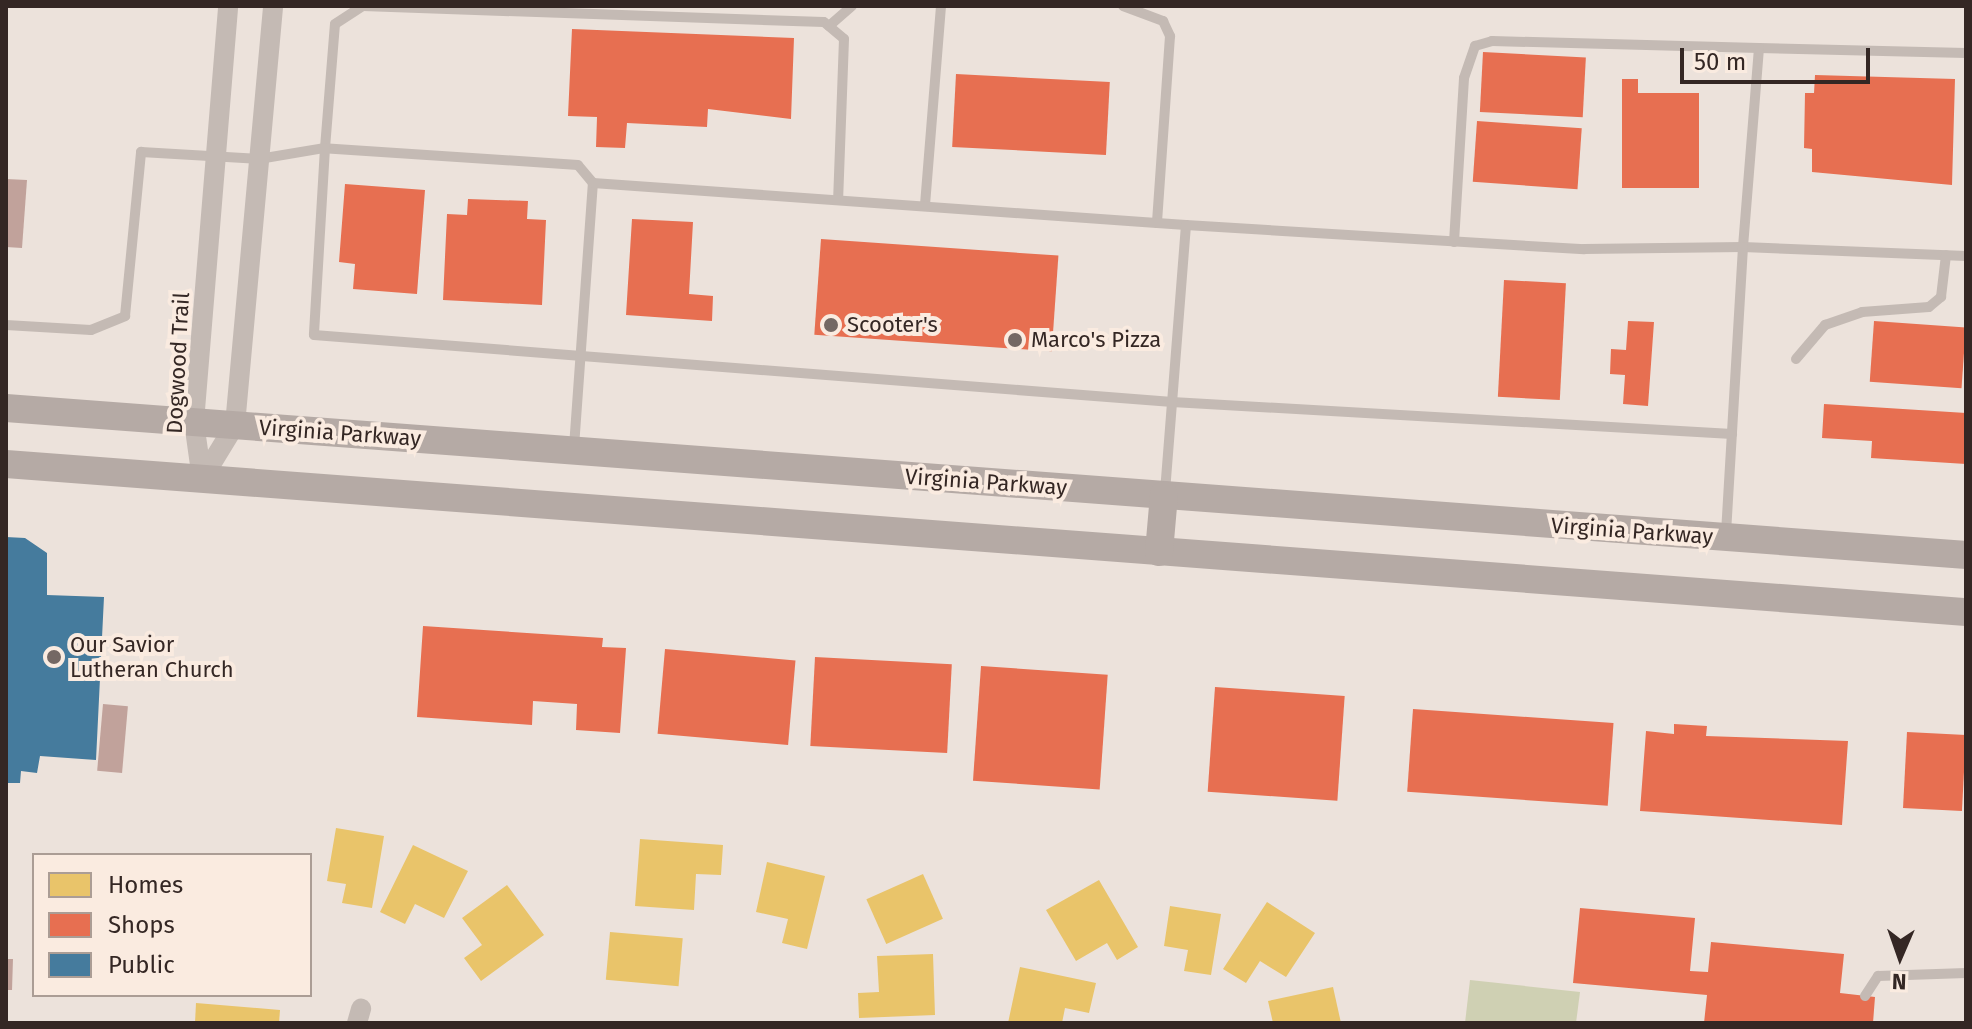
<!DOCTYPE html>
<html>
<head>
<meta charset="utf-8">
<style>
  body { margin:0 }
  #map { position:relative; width:1972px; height:1029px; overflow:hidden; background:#ece2db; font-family:"Fira Sans",sans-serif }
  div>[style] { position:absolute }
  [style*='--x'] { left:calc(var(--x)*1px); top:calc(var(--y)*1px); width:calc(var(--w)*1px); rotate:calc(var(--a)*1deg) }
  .green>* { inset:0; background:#cfd0b3 }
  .homes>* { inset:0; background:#e9c46a; transform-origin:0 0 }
  .shops>* { inset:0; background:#e76f51; transform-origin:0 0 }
  .public>* { inset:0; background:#457b9d }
  .building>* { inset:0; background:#c1a29b; transform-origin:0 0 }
  .lane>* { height:10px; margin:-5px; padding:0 5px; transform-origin:5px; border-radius:5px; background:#c4bab4 }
  .street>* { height:20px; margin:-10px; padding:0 10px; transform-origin:10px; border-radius:10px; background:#c4bab4 }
  .secondary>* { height:28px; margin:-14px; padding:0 14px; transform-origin:14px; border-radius:14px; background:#b5aaa5 }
  .dots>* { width:22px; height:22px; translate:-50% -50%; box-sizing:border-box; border:4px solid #faebe0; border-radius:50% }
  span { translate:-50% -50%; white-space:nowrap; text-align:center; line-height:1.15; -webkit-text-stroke:8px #faebe0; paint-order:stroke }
  .poi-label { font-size:22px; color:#342724 }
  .left { translate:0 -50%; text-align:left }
  .street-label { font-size:22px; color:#342724 }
  .frame { position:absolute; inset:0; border:8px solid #342724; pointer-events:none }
  .legend { position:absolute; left:32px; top:853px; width:280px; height:144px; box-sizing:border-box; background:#faebe0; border:2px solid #ab9d95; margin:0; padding:10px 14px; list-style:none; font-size:24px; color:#342724 }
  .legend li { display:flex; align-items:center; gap:16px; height:40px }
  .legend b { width:40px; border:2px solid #ab9d95 }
  .north { position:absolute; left:1860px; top:917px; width:80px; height:80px; -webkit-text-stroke:6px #faebe0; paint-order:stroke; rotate:182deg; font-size:22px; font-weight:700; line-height:32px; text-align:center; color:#342724 }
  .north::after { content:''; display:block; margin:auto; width:28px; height:36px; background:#342724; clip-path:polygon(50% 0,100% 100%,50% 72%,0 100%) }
  .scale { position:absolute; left:1680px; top:48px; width:190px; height:36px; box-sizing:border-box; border:4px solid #342724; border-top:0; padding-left:10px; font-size:24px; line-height:28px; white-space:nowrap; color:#342724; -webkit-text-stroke:6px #faebe0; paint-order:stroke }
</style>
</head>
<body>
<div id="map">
  <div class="green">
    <i style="clip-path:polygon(1470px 980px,1580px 992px,1576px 1023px,1465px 1023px)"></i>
  </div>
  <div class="homes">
    <i style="clip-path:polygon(336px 828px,384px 836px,372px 908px,342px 903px,346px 884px,327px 881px)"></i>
    <i style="clip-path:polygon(640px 839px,723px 845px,721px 875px,696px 874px,694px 910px,635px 906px)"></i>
    <i style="clip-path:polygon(413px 845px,468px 871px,444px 918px,415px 904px,405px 924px,380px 912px)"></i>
    <i style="clip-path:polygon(767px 862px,825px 876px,807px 949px,782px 943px,788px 919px,756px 912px)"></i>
    <i style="left:923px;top:874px;width:49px;height:62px;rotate:66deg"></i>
    <i style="clip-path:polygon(1099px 880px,1138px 947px,1117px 960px,1107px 943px,1076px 961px,1046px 910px)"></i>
    <i style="clip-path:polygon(507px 885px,544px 935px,481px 981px,464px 958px,482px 945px,462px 918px)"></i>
    <i style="clip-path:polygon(1267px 902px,1315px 933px,1286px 977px,1260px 961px,1246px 983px,1223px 969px)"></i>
    <i style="clip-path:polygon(1170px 906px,1221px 914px,1211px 975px,1184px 971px,1188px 950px,1164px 946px)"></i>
    <i style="left:610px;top:932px;width:73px;height:48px;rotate:5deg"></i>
    <i style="clip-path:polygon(933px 954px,935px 1015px,859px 1018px,858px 993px,879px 992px,877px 956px)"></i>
    <i style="clip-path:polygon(1020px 967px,1096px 983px,1089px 1013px,1065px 1008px,1062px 1023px,1008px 1023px)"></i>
    <i style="clip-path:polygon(1333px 987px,1341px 1023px,1273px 1023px,1268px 1001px)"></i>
    <i style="clip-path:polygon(196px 1003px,280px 1010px,279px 1023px,195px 1023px)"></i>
  </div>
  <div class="shops">
    <i style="clip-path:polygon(572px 29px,794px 38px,791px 119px,708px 109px,707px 127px,627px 123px,625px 148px,596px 147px,597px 117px,568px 116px)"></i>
    <i style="left:1483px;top:52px;width:103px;height:60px;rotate:3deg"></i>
    <i style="left:956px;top:74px;width:154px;height:73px;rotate:3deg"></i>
    <i style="clip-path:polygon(1815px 75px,1955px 79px,1952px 185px,1812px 172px,1812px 149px,1804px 148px,1805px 93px,1814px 93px)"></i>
    <i style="clip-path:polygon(1622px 79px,1638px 79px,1638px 93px,1699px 93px,1699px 188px,1622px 188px)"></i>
    <i style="left:1477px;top:121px;width:105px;height:61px;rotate:4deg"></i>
    <i style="clip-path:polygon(345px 184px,425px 190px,417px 294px,353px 289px,355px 264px,339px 262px)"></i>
    <i style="clip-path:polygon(468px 199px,528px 201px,527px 219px,546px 220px,542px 305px,443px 300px,447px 214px,467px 215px)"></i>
    <i style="clip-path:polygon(632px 219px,693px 222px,689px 294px,713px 296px,712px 321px,626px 315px)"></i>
    <i style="left:821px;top:239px;width:238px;height:96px;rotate:4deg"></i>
    <i style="left:1504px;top:280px;width:62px;height:117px;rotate:3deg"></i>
    <i style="clip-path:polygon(1628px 321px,1654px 322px,1648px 406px,1623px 404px,1625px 375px,1610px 374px,1611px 349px,1626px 350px)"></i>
    <i style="left:1874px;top:321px;width:92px;height:61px;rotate:4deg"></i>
    <i style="clip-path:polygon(1824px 404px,1966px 413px,1966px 464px,1871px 458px,1872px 441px,1822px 438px)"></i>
    <i style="clip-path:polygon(423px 626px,603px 638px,602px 647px,626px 648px,620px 733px,576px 730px,577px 704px,533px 701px,532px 725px,417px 717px)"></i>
    <i style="left:665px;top:649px;width:131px;height:85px;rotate:5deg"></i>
    <i style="left:815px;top:657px;width:137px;height:89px;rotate:3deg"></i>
    <i style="left:981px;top:666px;width:127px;height:115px;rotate:4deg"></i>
    <i style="left:1215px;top:687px;width:130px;height:105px;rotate:4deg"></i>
    <i style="left:1413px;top:709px;width:201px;height:83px;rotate:4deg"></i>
    <i style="clip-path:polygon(1674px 724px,1707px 726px,1706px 736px,1848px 741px,1842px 825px,1640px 811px,1646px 731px,1674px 734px)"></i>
    <i style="left:1907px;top:732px;width:59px;height:76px;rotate:3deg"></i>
    <i style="clip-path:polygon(1580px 908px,1695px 918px,1690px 971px,1708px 972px,1711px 942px,1844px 954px,1840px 993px,1875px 997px,1873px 1023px,1704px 1023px,1707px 995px,1573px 983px)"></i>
  </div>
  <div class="public">
    <i style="clip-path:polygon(6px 537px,25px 538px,47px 553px,47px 595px,104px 597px,96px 760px,40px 756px,37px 773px,21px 771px,20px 783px,6px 783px)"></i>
  </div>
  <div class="building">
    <i style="clip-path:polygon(6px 179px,27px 180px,22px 248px,6px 247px)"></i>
    <i style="left:103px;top:704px;width:25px;height:67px;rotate:5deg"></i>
    <i style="clip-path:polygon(6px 959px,13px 959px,12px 990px,6px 990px)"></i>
  </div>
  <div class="lane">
    <i style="--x:1123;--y:6;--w:43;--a:20.6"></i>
    <i style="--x:1163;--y:21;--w:17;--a:65"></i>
    <i style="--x:1170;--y:36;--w:187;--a:94"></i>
    <i style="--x:829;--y:26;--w:30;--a:-41"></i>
    <i style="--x:1966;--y:53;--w:207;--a:-178.6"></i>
    <i style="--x:1759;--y:48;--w:200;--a:94.6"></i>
    <i style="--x:1743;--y:247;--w:223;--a:2.3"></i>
    <i style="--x:593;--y:183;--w:23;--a:-130"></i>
    <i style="--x:578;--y:165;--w:254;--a:-176.2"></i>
    <i style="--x:325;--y:148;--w:124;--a:-85.4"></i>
    <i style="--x:335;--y:24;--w:33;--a:-33"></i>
    <i style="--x:363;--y:6;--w:461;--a:2"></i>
    <i style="--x:824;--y:22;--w:26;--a:40"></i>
    <i style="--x:844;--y:39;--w:160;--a:92.1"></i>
    <i style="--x:925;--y:205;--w:200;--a:-85.4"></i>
    <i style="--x:1186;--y:225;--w:399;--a:3.5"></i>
    <i style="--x:1584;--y:249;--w:159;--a:-0.7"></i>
    <i style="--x:1743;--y:247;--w:289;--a:93.4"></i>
    <i style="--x:1454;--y:242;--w:164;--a:-86.5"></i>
    <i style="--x:1464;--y:78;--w:34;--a:-71"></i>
    <i style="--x:1475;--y:46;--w:18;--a:-16"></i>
    <i style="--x:1492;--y:41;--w:267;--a:1.5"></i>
    <i style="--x:6;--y:325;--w:85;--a:3.4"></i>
    <i style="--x:91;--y:330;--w:37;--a:-22"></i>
    <i style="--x:125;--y:316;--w:165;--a:-84.4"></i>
    <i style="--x:141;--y:152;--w:118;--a:3.4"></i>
    <i style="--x:259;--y:159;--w:67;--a:-9.5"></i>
    <i style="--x:325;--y:148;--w:187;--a:93.4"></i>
    <i style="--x:314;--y:335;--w:861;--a:4.47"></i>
    <i style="--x:1172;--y:402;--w:561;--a:3.27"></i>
    <i style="--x:1796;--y:359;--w:45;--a:-49.5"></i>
    <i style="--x:1825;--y:325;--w:39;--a:-19"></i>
    <i style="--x:1862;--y:312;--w:67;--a:-4.3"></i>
    <i style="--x:1929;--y:307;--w:16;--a:-40"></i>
    <i style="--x:1941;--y:297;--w:42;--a:-83.2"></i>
    <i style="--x:574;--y:447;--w:265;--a:-85.9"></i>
    <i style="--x:593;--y:183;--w:565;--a:4.06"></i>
    <i style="--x:1157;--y:223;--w:29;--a:4"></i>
    <i style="--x:1186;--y:225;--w:269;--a:94.5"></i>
    <i style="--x:1865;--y:996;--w:24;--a:-57"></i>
    <i style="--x:1878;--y:976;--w:88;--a:-2"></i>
  </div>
  <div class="street">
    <i style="--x:202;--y:479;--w:63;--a:-58.6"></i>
    <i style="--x:235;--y:425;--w:421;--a:-84.8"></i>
    <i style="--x:202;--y:479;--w:58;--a:-98"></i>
    <i style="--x:194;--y:422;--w:417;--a:-85.3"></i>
    <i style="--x:357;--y:1023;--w:15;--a:-74"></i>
  </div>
  <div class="secondary">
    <i style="--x:6;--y:408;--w:1966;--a:4.29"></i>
    <i style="--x:6;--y:464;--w:1966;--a:4.32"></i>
    <i style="--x:1159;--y:552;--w:57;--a:-85"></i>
  </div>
  <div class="dots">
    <i style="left:831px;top:325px;background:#746864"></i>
    <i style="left:1015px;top:340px;background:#746864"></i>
    <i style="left:54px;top:657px;background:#746864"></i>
  </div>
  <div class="poi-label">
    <span class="left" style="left:847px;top:325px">Scooter's</span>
    <span class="left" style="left:1031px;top:340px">Marco's Pizza</span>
    <span class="left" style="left:70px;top:657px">Our Savior<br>Lutheran Church</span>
  </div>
  <div class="street-label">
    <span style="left:178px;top:363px;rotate:-87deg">Dogwood Trail</span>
    <span style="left:340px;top:433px;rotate:4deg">Virginia Parkway</span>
    <span style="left:986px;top:482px;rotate:4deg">Virginia Parkway</span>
    <span style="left:1632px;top:531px;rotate:4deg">Virginia Parkway</span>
  </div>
  <div class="frame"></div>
  <ul class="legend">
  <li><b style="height:22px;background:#e9c46a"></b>Homes</li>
  <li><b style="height:22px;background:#e76f51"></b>Shops</li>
  <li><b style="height:22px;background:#457b9d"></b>Public</li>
  </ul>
  <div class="north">N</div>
  <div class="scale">50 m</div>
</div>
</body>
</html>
